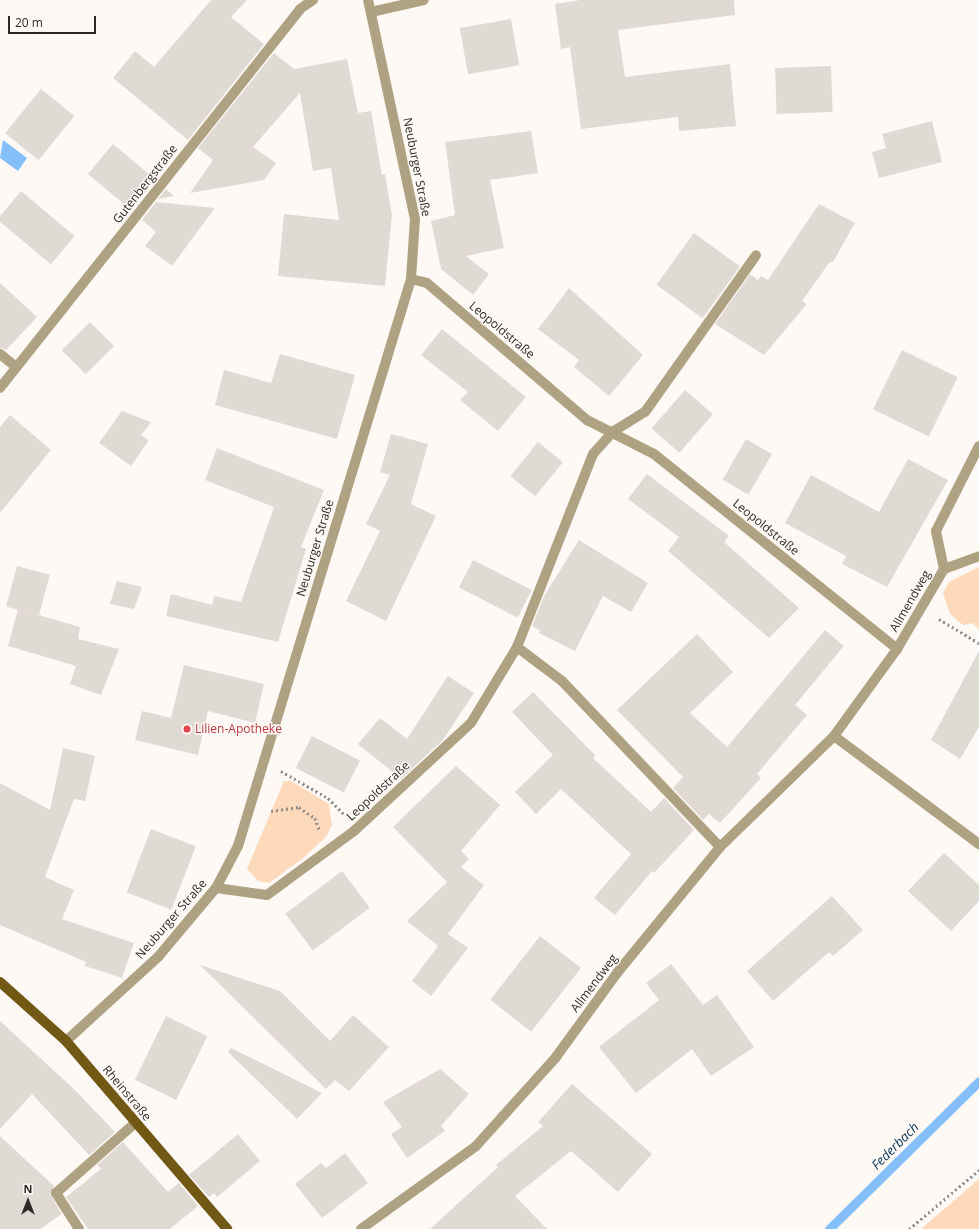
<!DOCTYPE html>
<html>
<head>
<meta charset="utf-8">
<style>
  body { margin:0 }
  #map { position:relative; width:979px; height:1229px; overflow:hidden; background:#fff9f5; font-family:"Open Sans",sans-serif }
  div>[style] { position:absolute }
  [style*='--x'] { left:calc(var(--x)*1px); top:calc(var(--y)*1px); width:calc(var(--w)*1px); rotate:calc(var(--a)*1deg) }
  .green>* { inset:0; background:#fed9bb }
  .water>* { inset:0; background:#84bff9 }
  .stream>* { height:9px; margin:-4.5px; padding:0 4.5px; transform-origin:4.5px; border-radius:4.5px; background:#84bff9 }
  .building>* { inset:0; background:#e0dad4; transform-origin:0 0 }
  .path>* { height:2.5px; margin-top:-1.25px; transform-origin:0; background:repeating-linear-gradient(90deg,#908c89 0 2px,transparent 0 5px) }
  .minor>* { height:10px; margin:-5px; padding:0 5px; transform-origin:5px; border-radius:5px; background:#afa282 }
  .major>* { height:10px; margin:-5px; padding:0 5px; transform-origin:5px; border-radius:5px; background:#715815 }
  .dots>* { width:11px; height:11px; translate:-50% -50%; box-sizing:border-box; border:2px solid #fff9f5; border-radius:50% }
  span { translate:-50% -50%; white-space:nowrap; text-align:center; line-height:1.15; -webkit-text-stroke:3px #fff9f5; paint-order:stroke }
  .street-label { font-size:12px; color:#2c2a28 }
  .health-label { font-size:12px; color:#be3a42 }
  .left { translate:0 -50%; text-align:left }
  .water-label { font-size:13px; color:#053257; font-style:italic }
  .north { position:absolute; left:8px; top:1181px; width:40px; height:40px; -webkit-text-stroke:3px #fff9f5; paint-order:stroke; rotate:0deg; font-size:11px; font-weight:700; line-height:16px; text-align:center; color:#2c2a28 }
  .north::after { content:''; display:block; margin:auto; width:14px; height:18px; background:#2c2a28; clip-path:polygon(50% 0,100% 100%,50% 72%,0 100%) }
  .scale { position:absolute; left:8px; top:16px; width:88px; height:18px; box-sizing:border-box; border:2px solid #2c2a28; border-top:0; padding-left:5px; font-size:12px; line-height:14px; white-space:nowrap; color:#2c2a28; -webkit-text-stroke:3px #fff9f5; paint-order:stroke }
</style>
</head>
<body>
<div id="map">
  <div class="green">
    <i style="clip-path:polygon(979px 567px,979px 629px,972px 623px,963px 625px,950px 614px,943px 593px,949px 582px)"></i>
    <i style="clip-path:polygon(284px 781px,291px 781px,329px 804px,332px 825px,326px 837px,302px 859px,269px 883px,258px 881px,247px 869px)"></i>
    <i style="clip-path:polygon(979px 1179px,979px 1229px,921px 1229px)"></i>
  </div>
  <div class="water">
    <i style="clip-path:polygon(3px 140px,27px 158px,18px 171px,0 158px)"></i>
  </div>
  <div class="stream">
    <i style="--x:829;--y:1229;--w:211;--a:-44.6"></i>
  </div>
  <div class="building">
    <i style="clip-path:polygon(211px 0,247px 0,231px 17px,264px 44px,188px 140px,113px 78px,135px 51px,154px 67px)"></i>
    <i style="clip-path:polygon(580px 0,734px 0,735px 15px,618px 30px,625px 77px,730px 64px,736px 126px,679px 131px,678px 117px,581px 129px,570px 47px,561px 49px,555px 4px)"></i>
    <i style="left:511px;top:19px;width:47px;height:52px;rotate:80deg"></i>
    <i style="clip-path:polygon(274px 53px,294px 69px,347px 59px,358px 113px,371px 111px,382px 175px,385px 174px,392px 215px,385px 286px,278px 276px,284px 214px,339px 220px,331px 168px,313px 171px,300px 93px,253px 147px,276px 163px,264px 180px,190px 193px,213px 160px,198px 148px)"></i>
    <i style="left:831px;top:66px;width:46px;height:56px;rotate:88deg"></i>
    <i style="left:41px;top:89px;width:43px;height:57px;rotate:39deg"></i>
    <i style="clip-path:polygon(932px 121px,942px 162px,879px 178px,872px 152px,886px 148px,882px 134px)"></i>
    <i style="clip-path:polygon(531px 131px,538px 173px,490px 180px,504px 248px,466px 256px,489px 274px,473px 295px,441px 269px,431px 221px,455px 215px,445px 142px)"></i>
    <i style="left:113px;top:144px;width:56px;height:39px;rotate:40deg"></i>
    <i style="clip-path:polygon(166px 189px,174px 196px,158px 199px)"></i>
    <i style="left:21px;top:191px;width:70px;height:37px;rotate:40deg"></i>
    <i style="clip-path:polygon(156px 202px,215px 208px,172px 266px,145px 246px,156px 232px,142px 220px)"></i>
    <i style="clip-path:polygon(819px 204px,855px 223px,833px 262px,829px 263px,802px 301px,807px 304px,764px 355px,715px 324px,750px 274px,758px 280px,761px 276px,768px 280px)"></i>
    <i style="left:694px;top:233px;width:57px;height:64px;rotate:36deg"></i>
    <i style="clip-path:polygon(0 283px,37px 317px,6px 350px,0 348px)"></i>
    <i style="clip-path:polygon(569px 288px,643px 355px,609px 396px,574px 367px,579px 360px,538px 329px)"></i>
    <i style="left:90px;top:322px;width:34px;height:40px;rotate:45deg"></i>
    <i style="clip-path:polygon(442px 329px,526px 397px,498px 431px,460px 400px,468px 392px,421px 355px)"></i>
    <i style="left:902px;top:350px;width:62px;height:66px;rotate:26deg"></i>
    <i style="clip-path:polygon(280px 354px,355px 375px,337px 439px,215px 405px,224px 370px,271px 383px)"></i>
    <i style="left:685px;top:390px;width:37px;height:51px;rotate:41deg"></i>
    <i style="clip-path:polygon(122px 411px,151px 422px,141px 435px,149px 440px,131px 466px,99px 443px)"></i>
    <i style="clip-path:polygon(10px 415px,51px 450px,0 513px,0 427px)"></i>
    <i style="clip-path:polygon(391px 434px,428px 444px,411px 504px,436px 516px,386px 621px,346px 601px,380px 531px,366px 524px,390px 475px,380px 472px)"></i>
    <i style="left:746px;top:439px;width:30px;height:47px;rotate:30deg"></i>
    <i style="left:538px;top:442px;width:32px;height:44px;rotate:39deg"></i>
    <i style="clip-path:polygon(217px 448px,324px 490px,301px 547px,306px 549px,278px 642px,166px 616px,171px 594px,212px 605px,214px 596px,241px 602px,274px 507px,205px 480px)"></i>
    <i style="clip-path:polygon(908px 459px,948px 480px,887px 587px,842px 564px,846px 556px,785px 523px,811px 475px,879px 512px)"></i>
    <i style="clip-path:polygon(647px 474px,729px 536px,724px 542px,799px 608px,769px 638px,668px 551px,679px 537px,628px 499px)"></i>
    <i style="clip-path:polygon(579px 540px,648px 583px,631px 612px,603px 596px,575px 651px,539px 633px,540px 630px,532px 626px,544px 596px)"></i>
    <i style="left:473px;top:560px;width:66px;height:31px;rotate:27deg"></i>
    <i style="left:17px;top:566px;width:34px;height:42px;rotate:15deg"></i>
    <i style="clip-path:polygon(117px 581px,142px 587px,134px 609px,110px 604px)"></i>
    <i style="clip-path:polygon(18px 609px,80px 627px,78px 639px,119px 649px,101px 695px,70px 684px,76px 666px,8px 646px)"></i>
    <i style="clip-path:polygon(825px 630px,844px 646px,795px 705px,807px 715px,757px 774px,761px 778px,720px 823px,709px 814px,703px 820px,673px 788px,683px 777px,617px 710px,697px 634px,733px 672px,690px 713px,727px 747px)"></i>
    <i style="clip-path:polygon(979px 651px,979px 727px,960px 759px,931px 740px)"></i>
    <i style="clip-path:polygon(184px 665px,264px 684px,255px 723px,208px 711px,198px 755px,135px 740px,142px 711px,171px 718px)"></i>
    <i style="clip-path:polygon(448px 676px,474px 693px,443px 740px,401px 779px,358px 744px,380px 718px,407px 739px)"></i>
    <i style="clip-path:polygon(533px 692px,595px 755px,593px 758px,651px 812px,664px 798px,694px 830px,654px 873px,652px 871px,615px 915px,594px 898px,631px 854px,561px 789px,536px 814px,515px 792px,553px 755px,512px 712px)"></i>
    <i style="left:312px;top:736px;width:54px;height:36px;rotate:27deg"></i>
    <i style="clip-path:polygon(63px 748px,95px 756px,85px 801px,74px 799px,45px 877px,74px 890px,62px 919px,134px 943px,122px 978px,85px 966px,86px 962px,0 925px,0 783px,50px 810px)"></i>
    <i style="clip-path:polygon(456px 766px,500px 805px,461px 851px,469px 859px,461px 867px,484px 885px,448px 934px,468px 948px,431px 996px,412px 981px,438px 946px,407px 921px,447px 882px,393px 827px)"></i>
    <i style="left:151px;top:829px;width:48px;height:68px;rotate:21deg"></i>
    <i style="clip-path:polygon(944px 853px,979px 885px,979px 901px,951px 931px,908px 891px)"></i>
    <i style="left:342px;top:871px;width:46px;height:71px;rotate:53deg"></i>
    <i style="clip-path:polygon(832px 896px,863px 930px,833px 956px,829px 952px,773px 1001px,747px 971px)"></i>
    <i style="left:540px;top:936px;width:52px;height:81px;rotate:38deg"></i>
    <i style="clip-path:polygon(671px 964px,703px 1005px,717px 995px,754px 1047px,711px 1076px,692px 1049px,636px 1093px,599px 1047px,659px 1000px,646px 983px)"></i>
    <i style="clip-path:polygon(200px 965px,280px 991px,330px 1041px,353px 1015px,389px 1047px,349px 1091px,335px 1080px,326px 1089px)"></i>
    <i style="left:166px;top:1016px;width:46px;height:71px;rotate:26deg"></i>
    <i style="clip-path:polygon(0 1021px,76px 1091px,115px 1132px,89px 1155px,32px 1094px,0 1129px)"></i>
    <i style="clip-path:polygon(231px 1048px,322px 1093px,297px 1119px,228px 1052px)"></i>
    <i style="clip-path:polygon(440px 1069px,469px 1094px,441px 1126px,445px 1131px,407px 1158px,391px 1134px,402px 1127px,383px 1102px)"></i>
    <i style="clip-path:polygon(572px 1084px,652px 1154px,618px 1192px,571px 1151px,515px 1196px,547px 1229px,430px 1229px,498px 1167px,496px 1165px,543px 1126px,538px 1122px)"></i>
    <i style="clip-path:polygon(238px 1134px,260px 1161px,217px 1197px,214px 1193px,209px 1197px,189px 1175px)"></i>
    <i style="clip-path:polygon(0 1136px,54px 1186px,50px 1194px,62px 1214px,40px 1229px,0 1229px)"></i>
    <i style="clip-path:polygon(123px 1142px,168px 1192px,179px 1183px,198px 1206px,170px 1229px,88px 1229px,66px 1197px,101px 1169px,97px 1165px)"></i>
    <i style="clip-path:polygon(345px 1153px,368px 1183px,322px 1218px,295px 1184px,321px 1163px,326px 1168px)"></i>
  </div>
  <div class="path">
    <i style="--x:939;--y:619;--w:47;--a:31"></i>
    <i style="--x:281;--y:771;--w:54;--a:29.9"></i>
    <i style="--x:328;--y:798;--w:23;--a:45"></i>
    <i style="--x:271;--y:811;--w:28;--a:-8"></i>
    <i style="--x:299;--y:807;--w:19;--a:35"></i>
    <i style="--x:315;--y:818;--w:14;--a:69"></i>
    <i style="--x:909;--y:1229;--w:92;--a:-40.1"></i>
  </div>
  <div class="minor">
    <i style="--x:371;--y:12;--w:54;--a:-12.8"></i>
    <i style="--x:411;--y:279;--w:16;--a:14"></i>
    <i style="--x:427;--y:283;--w:211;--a:40.6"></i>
    <i style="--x:587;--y:420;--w:75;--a:26.9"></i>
    <i style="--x:654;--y:454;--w:312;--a:38.7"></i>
    <i style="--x:0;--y:354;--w:21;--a:39"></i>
    <i style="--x:0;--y:388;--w:483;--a:-51.6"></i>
    <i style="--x:300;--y:9;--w:16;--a:-35"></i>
    <i style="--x:944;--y:569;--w:37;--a:-20"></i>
    <i style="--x:517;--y:647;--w:56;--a:37.1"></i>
    <i style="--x:562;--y:681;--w:229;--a:46.4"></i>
    <i style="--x:834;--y:736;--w:181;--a:36.7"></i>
    <i style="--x:216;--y:888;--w:51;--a:7.8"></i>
    <i style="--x:267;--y:895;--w:108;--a:-36.3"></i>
    <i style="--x:354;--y:831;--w:159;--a:-42.7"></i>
    <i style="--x:471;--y:723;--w:89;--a:-58.8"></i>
    <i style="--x:517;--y:647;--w:207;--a:-68.5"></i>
    <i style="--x:593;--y:454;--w:31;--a:-48"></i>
    <i style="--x:614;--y:431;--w:36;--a:-32"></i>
    <i style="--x:645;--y:412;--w:192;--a:-54.7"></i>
    <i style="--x:66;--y:1041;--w:125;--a:-42.4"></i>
    <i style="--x:158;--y:957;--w:90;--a:-50"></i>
    <i style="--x:216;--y:888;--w:47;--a:-62.4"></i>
    <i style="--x:238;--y:846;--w:593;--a:-73.03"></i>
    <i style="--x:411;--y:279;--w:60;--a:-86.2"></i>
    <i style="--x:415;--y:219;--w:224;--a:-102.1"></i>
    <i style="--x:79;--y:1229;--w:43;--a:-122.6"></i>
    <i style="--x:56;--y:1193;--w:106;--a:-41.5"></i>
    <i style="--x:361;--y:1229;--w:142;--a:-35.8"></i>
    <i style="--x:476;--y:1146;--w:120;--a:-48"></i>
    <i style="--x:556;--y:1057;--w:104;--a:-54"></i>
    <i style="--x:617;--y:973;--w:163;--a:-50.7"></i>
    <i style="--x:720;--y:847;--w:159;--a:-44.2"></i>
    <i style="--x:834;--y:736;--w:107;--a:-54.1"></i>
    <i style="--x:897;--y:649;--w:93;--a:-59.6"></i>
    <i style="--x:944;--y:569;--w:39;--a:-102"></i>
    <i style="--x:936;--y:531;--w:95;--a:-63.2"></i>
  </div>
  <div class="major">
    <i style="--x:0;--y:982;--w:89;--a:41.8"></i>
    <i style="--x:66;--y:1041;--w:248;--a:49.4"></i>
  </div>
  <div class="dots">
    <i style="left:187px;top:729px;background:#e0444e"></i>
  </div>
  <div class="street-label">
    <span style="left:417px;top:167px;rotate:79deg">Neuburger Straße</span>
    <span style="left:145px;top:184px;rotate:-52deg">Gutenbergstraße</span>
    <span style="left:502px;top:330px;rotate:40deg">Leopoldstraße</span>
    <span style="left:766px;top:527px;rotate:39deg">Leopoldstraße</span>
    <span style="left:315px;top:548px;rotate:-73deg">Neuburger Straße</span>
    <span style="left:910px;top:601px;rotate:-60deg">Allmendweg</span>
    <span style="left:378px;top:791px;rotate:-43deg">Leopoldstraße</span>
    <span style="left:171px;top:919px;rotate:-49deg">Neuburger Straße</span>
    <span style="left:594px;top:983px;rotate:-53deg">Allmendweg</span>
    <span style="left:127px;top:1093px;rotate:50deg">Rheinstraße</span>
  </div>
  <div class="health-label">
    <span class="left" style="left:195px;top:729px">Lilien-Apotheke</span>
  </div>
  <div class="water-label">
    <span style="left:895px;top:1146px;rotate:-45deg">Federbach</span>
  </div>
  <div class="north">N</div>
  <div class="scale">20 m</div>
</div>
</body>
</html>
